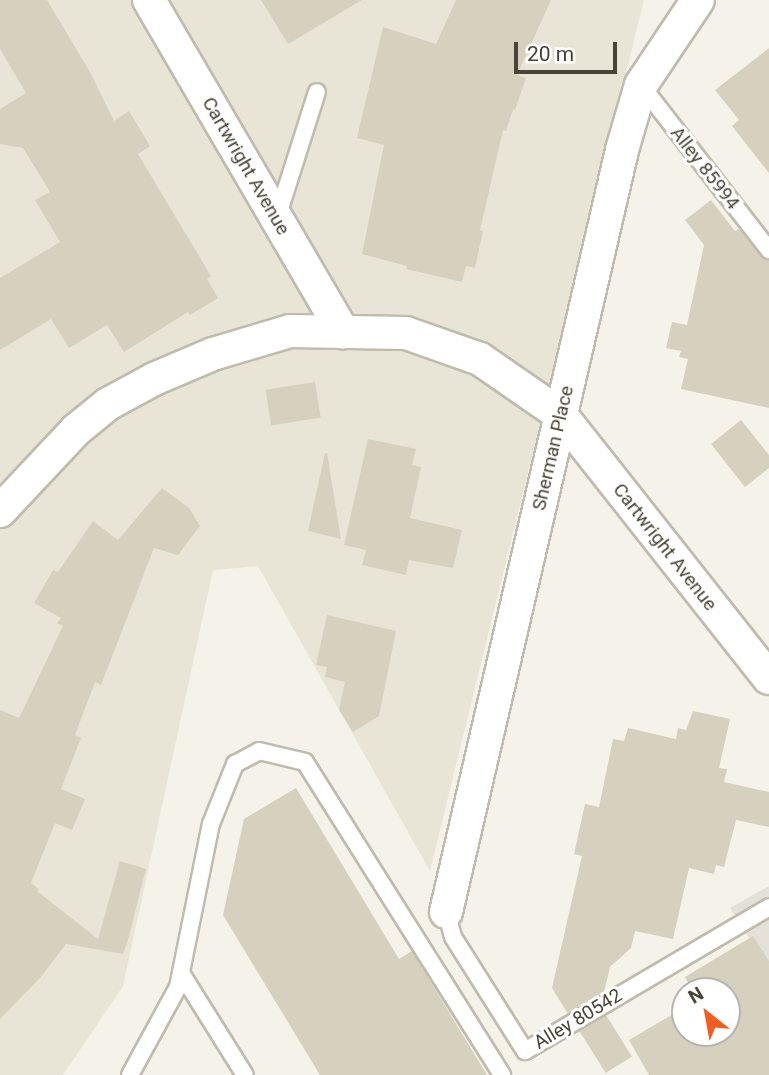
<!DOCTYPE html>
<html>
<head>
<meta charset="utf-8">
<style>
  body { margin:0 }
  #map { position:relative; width:769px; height:1075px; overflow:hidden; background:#f4f2e9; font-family:Roboto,sans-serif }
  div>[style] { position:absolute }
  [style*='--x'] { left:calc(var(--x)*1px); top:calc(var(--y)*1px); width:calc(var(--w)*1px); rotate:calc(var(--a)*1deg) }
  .residential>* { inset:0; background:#e8e5d7 }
  .industrial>* { inset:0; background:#e4e1da }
  .building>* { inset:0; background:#d6d0bf; transform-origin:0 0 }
  .roads { filter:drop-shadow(2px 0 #c0bbac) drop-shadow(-2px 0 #c0bbac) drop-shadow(0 2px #c0bbac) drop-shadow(0 -2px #c0bbac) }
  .lane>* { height:16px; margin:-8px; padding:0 8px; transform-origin:8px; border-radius:8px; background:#fff }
  .street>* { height:32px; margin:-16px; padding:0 16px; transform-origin:16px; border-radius:16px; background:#fff }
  span { translate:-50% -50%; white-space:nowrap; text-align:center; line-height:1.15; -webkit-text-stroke:6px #fff; paint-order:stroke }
  .street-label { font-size:19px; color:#484437 }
  .north { position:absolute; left:671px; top:977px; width:70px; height:70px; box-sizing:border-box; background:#fff; border:2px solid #b6b4af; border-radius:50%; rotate:329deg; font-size:19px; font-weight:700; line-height:28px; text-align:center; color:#484437 }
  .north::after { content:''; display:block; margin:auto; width:24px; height:32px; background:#f55c1f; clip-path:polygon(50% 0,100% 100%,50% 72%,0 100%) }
  .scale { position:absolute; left:514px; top:42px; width:103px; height:32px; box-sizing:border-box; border:4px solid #484437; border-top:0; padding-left:9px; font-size:21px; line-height:24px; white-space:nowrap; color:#484437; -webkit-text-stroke:5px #fff; paint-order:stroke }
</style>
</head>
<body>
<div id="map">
  <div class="residential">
    <i style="clip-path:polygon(0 0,644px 0,430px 871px,258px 566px,213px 570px,123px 986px,63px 1075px,0 1075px)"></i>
  </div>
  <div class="industrial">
    <i style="clip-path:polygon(769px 886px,769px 970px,730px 908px)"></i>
  </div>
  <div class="building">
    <i style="clip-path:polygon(0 0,47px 0,90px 72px,114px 121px,129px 111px,150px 146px,138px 154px,211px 276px,207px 279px,218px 298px,190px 315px,188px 312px,124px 352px,107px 325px,69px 348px,51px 319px,0 350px,0 278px,60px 242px,35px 200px,50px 192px,23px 148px,0 144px,0 109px,26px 93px,0 49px)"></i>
    <i style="clip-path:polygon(261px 0,362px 0,288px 44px)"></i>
    <i style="clip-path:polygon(456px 0,551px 0,517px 75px,526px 78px,515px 110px,513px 109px,506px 131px,503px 130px,480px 230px,483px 231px,475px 268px,466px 266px,462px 282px,406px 269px,407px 266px,362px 254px,384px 145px,357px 138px,383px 27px,436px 44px)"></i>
    <i style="clip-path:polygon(769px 48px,769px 173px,732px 126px,739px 120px,715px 90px)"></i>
    <i style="clip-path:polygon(711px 200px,735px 231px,739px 229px,761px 256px,769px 260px,769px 408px,681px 389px,688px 359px,679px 357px,681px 351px,666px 348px,672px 322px,687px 325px,704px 245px,685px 220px)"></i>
    <i style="left:315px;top:382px;width:36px;height:50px;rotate:81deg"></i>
    <i style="clip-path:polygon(741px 420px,769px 455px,769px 468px,745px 487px,711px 444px)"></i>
    <i style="clip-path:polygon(368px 439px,416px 449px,412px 465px,421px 467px,410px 518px,462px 530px,453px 568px,409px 560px,406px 575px,362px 565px,366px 550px,344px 545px)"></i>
    <i style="clip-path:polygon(325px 453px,327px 453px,341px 539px,308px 531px)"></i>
    <i style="clip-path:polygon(162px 488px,189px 508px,200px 526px,178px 555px,154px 548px,101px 685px,95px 682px,75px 735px,81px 738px,61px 789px,85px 799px,72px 830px,55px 823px,31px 883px,39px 889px,37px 891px,98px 939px,120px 861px,146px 869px,128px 940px,123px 954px,66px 944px,40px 978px,0 1019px,0 710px,19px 718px,63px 626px,57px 623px,61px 618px,34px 603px,53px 570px,58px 572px,93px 521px,118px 540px)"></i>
    <i style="clip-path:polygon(327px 615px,396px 631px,379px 716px,353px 732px,339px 710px,345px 682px,325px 677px,327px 667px,316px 665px)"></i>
    <i style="clip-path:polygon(693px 711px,730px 719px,719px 768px,727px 769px,724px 782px,769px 792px,769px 827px,736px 820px,724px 867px,716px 865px,714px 874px,689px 868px,673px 939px,635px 931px,631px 948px,610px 967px,604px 992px,568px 1014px,552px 988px,582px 856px,574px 854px,585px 804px,599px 807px,613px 739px,624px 741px,628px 728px,676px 739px,678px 728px,686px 730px)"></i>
    <i style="clip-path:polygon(296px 788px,399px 959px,412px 951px,487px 1075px,320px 1075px,223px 915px,244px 819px)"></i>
    <i style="clip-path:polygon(753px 936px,769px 961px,769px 1075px,649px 1075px,629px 1040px,685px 1007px,685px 1033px,727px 1033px,727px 991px,693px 991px,685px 977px)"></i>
    <i style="left:606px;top:1015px;width:49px;height:31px;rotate:58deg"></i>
  </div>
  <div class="roads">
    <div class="lane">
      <i style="--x:641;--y:85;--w:209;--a:52.2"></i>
      <i style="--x:277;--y:218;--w:132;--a:-72.4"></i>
      <i style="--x:446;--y:912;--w:26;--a:74"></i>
      <i style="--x:453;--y:937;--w:135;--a:57.7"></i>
      <i style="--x:525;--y:1051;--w:283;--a:-30.5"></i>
      <i style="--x:181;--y:973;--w:120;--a:57.9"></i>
      <i style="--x:130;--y:1075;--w:100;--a:-61.4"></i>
      <i style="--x:178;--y:987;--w:166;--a:-78.6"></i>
      <i style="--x:211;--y:824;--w:65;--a:-68.2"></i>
      <i style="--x:235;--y:764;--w:27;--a:-28"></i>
      <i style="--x:259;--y:751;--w:47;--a:13.4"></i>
      <i style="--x:305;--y:762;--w:370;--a:57.8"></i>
    </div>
    <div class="street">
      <i style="--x:149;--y:0;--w:385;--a:59.7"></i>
      <i style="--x:0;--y:511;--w:111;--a:-46.8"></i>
      <i style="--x:76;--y:430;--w:41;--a:-39.1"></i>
      <i style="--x:108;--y:404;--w:52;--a:-28.5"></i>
      <i style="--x:154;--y:379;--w:64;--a:-23"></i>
      <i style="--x:213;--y:354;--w:80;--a:-16.6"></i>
      <i style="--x:290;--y:331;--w:116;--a:1"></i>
      <i style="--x:406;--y:333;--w:78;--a:19.4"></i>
      <i style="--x:480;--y:359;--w:98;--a:34.7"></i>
      <i style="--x:561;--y:415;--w:335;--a:51.7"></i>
      <i style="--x:446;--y:912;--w:782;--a:-76.99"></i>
      <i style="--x:622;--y:150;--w:68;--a:-73.7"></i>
      <i style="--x:641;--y:85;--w:102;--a:-56.2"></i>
    </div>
  </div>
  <div class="street-label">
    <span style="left:246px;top:166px;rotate:60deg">Cartwright Avenue</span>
    <span style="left:705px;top:168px;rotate:52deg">Alley 85994</span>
    <span style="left:553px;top:448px;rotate:-77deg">Sherman Place</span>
    <span style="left:665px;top:547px;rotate:52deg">Cartwright Avenue</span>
    <span style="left:578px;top:1019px;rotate:-31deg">Alley 80542</span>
  </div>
  <div class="north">N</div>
  <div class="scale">20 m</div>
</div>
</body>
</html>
